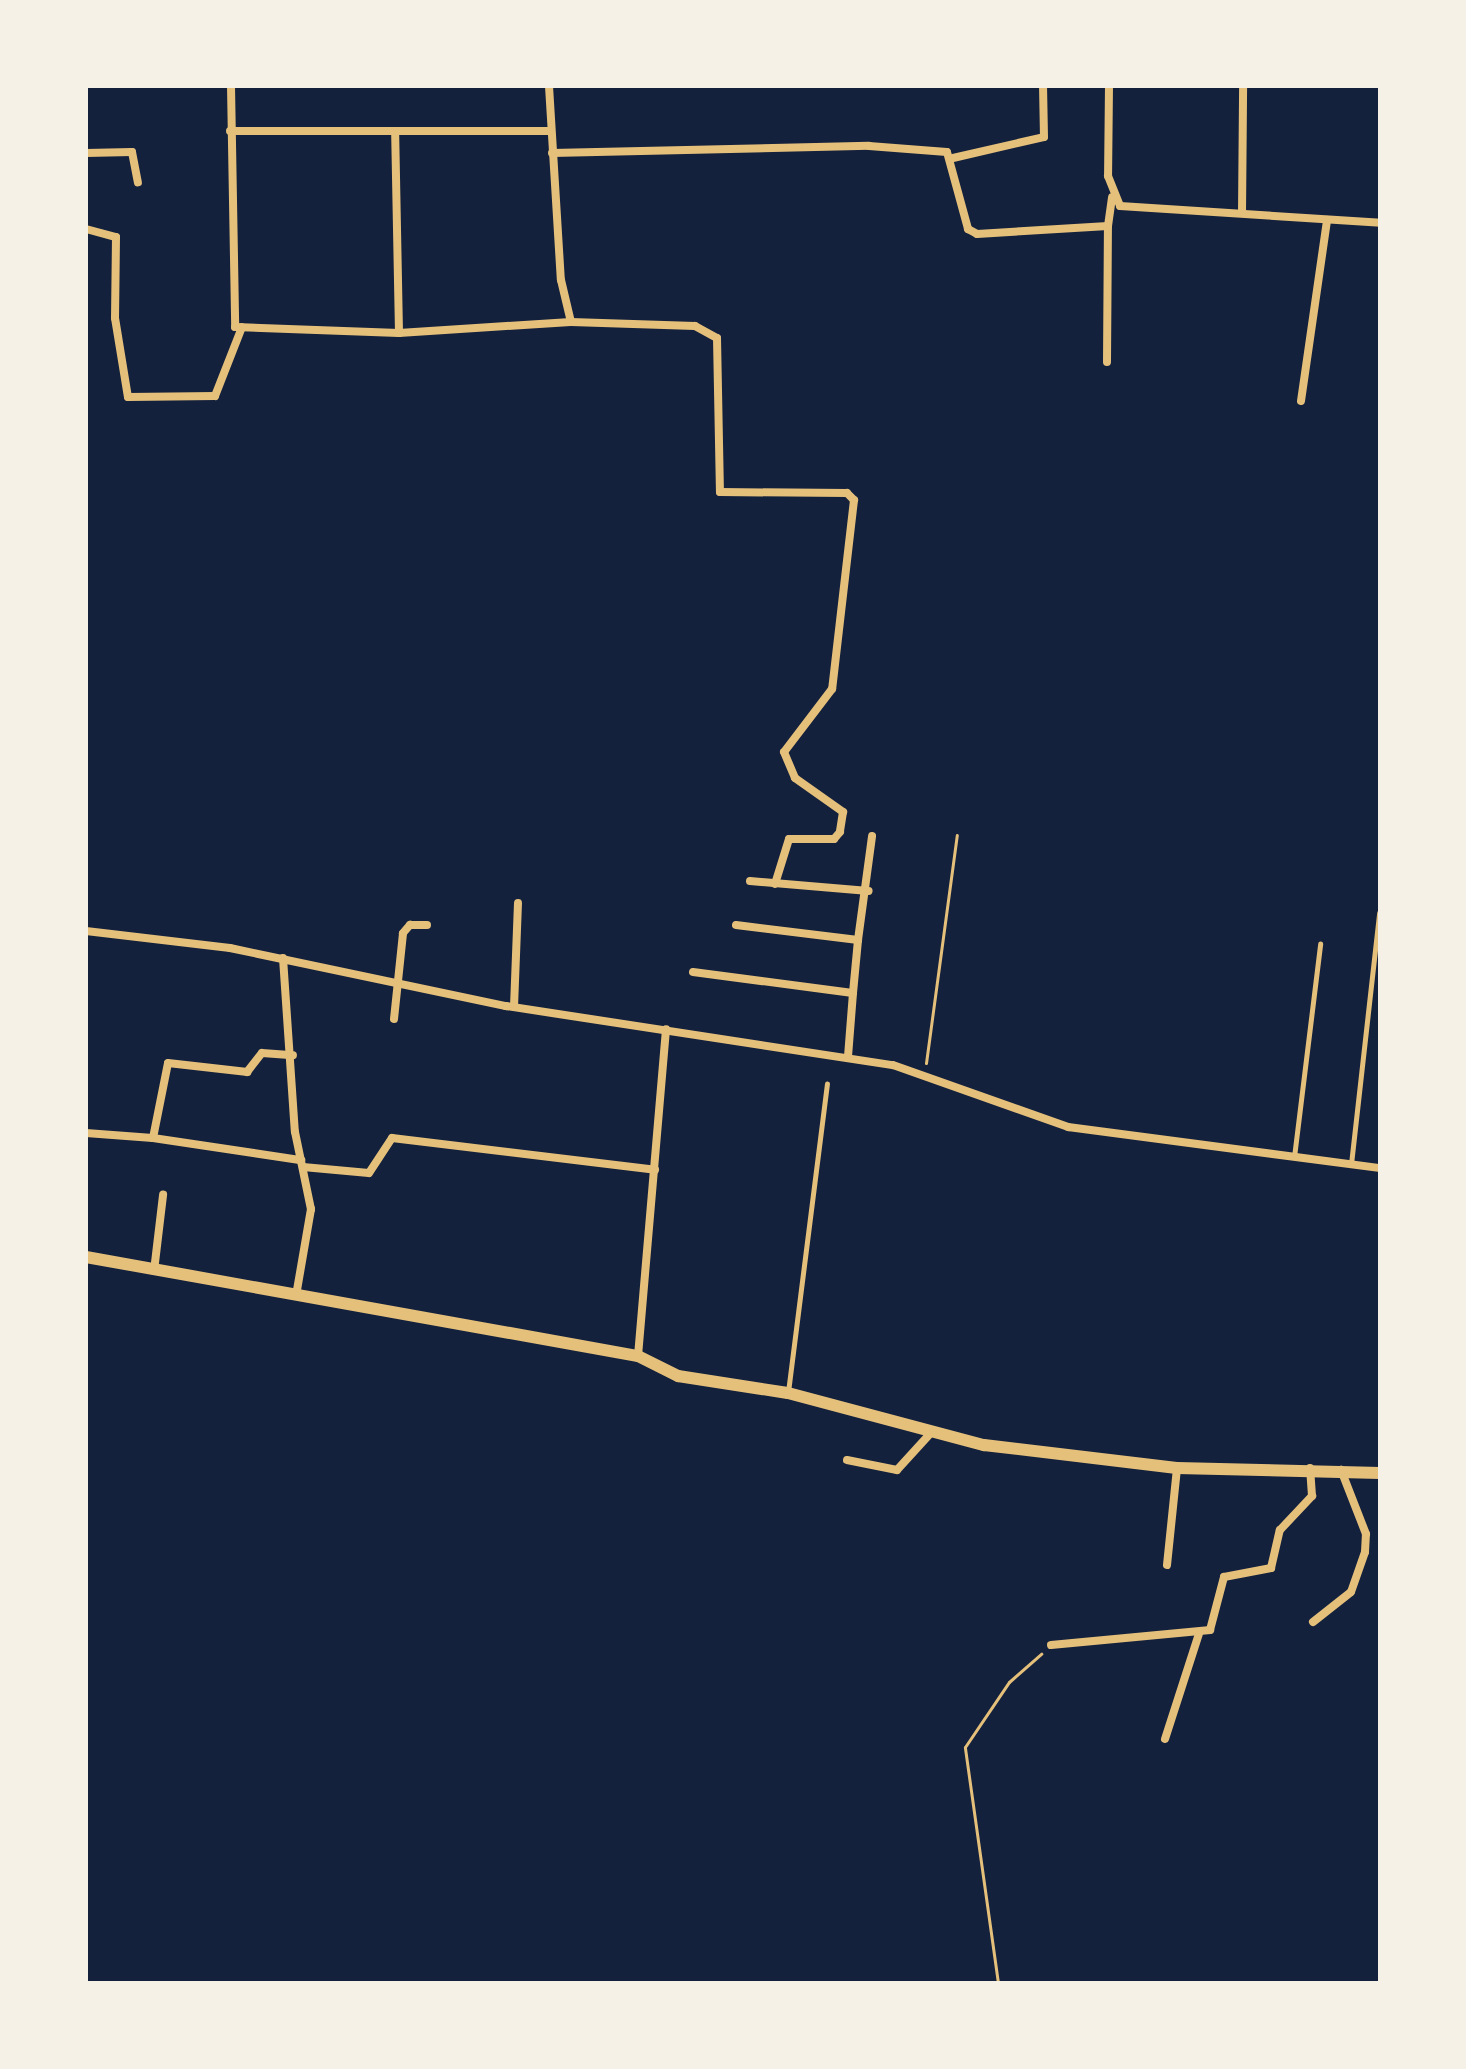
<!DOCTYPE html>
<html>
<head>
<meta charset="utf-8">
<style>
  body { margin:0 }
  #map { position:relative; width:1466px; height:2069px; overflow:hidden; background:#14213d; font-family:"Asap Condensed",sans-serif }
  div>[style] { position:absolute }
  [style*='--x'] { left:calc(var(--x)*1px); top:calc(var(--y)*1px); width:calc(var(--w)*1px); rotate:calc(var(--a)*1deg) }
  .path>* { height:3px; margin:-1.5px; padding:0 1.5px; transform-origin:1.5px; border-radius:1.5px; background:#e5c07b }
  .service>* { height:5px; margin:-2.5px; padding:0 2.5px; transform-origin:2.5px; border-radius:2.5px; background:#e5c07b }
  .minor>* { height:8px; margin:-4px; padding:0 4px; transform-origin:4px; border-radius:4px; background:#e5c07b }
  .tertiary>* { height:12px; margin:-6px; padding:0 6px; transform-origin:6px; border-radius:6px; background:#e5c07b }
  span { translate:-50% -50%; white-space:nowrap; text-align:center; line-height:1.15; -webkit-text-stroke:6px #f6f1e7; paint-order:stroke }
  .frame { position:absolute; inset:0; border:88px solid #f6f1e7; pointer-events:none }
</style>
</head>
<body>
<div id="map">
  <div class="path">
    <i style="--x:926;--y:1063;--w:230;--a:-82.3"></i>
    <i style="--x:998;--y:1983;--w:238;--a:-98"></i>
    <i style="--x:965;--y:1747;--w:78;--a:-55.9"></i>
    <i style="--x:1009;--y:1682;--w:43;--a:-41.2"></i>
  </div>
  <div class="service">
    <i style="--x:1294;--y:1157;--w:215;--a:-83"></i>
    <i style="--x:1351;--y:1164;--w:253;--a:-83.6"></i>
    <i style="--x:788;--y:1392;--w:311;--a:-82.8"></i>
  </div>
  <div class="minor">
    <i style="--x:231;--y:86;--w:241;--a:89"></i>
    <i style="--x:235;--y:327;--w:164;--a:2.1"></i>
    <i style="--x:399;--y:333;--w:200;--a:-91.1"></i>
    <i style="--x:549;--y:86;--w:194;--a:86.5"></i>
    <i style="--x:561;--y:280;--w:43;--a:76.6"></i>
    <i style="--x:571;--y:322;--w:124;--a:1.8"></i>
    <i style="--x:695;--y:326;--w:25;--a:29"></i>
    <i style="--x:717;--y:338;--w:154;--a:88.9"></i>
    <i style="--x:720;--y:492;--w:127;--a:0.5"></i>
    <i style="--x:847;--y:493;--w:10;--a:45"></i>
    <i style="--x:854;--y:500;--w:190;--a:96.6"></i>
    <i style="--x:832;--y:689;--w:79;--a:127.3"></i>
    <i style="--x:784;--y:752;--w:28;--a:67"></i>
    <i style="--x:795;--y:778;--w:59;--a:35.3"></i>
    <i style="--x:843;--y:812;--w:20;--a:99"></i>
    <i style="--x:840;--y:832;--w:9;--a:131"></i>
    <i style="--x:834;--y:839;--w:45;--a:180"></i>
    <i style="--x:789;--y:839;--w:47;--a:107.3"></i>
    <i style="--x:1109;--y:86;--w:90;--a:90.6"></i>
    <i style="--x:1108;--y:176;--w:32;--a:68"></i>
    <i style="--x:1120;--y:206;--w:261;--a:3.7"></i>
    <i style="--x:230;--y:131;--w:319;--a:0"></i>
    <i style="--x:86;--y:153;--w:46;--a:-1.2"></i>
    <i style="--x:132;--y:152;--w:31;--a:79"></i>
    <i style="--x:552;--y:153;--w:317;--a:-1.3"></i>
    <i style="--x:869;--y:146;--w:78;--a:4.4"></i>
    <i style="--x:947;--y:152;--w:80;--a:74.7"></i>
    <i style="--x:968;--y:229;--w:10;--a:29"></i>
    <i style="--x:977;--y:234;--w:131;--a:-3.5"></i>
    <i style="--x:1108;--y:226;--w:29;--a:-82"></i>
    <i style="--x:953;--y:158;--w:93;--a:-13"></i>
    <i style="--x:1044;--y:137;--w:51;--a:-91.1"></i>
    <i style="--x:1242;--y:213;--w:127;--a:-89.5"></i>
    <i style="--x:86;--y:229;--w:31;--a:15"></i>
    <i style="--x:116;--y:237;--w:81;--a:90.7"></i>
    <i style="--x:115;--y:318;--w:80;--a:80.7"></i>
    <i style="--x:128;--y:397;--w:87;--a:-0.7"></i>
    <i style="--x:215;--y:396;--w:74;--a:-68.6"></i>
    <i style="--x:399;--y:333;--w:172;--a:-3.7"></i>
    <i style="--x:1107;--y:362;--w:136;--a:-89.6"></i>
    <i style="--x:1301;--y:401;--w:183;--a:-81.8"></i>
    <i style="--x:750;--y:881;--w:119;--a:4.8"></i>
    <i style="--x:736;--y:925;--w:123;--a:7"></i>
    <i style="--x:858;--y:940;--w:53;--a:95.4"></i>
    <i style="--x:86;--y:931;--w:145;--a:6.7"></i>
    <i style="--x:230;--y:948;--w:282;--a:11.9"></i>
    <i style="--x:506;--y:1006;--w:391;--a:8.7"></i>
    <i style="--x:893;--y:1065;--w:186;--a:19.5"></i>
    <i style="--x:1068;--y:1127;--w:315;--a:7.5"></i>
    <i style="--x:858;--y:940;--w:105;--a:-82.3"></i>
    <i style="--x:283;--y:958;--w:174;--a:86.1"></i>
    <i style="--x:295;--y:1132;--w:79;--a:78.3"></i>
    <i style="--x:311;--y:1209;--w:88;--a:99.8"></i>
    <i style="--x:693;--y:972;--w:161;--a:7.5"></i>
    <i style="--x:853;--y:993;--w:64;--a:94.5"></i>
    <i style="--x:514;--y:1007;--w:104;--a:-87.8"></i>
    <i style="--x:394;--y:1019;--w:86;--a:-84"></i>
    <i style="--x:403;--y:933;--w:11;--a:-49"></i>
    <i style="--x:410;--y:925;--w:17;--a:0"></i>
    <i style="--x:86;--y:1133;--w:67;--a:4.3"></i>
    <i style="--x:153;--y:1138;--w:76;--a:-78.7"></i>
    <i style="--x:168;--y:1063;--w:80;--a:6.5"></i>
    <i style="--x:247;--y:1072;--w:24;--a:-52"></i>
    <i style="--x:262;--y:1053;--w:31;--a:4"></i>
    <i style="--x:153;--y:1138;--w:150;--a:8.5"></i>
    <i style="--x:303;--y:1167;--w:66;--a:5.2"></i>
    <i style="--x:369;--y:1173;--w:42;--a:-56.7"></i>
    <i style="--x:392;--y:1138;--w:265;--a:6.9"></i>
    <i style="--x:154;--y:1271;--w:77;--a:-83.2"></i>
    <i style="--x:638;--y:1356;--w:328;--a:-85.1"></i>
    <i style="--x:847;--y:1460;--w:51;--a:11.3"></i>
    <i style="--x:897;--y:1470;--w:47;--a:-47.6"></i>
    <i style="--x:1167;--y:1565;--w:98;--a:-84.1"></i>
    <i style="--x:1313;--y:1622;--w:48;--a:-38.3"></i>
    <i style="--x:1351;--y:1592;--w:42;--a:-70.7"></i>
    <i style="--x:1365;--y:1552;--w:18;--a:-87"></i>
    <i style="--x:1366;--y:1534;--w:69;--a:-111.3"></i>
    <i style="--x:1051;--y:1645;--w:160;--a:-5.4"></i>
    <i style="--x:1210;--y:1630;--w:55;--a:-75.2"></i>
    <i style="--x:1224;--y:1577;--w:48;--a:-10.8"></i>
    <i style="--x:1271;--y:1568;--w:39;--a:-77"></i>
    <i style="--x:1280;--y:1530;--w:47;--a:-46.7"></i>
    <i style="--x:1312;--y:1496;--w:28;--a:-94"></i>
    <i style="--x:1165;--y:1739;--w:110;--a:-72.1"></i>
  </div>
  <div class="tertiary">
    <i style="--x:86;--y:1257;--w:561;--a:10.17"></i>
    <i style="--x:638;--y:1356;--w:45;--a:26.6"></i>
    <i style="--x:678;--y:1376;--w:111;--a:8.8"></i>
    <i style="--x:788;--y:1393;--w:203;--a:14.9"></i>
    <i style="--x:984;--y:1445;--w:194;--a:6.8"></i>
    <i style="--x:1177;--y:1468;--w:203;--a:1.4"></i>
  </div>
  <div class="frame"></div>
</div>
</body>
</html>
